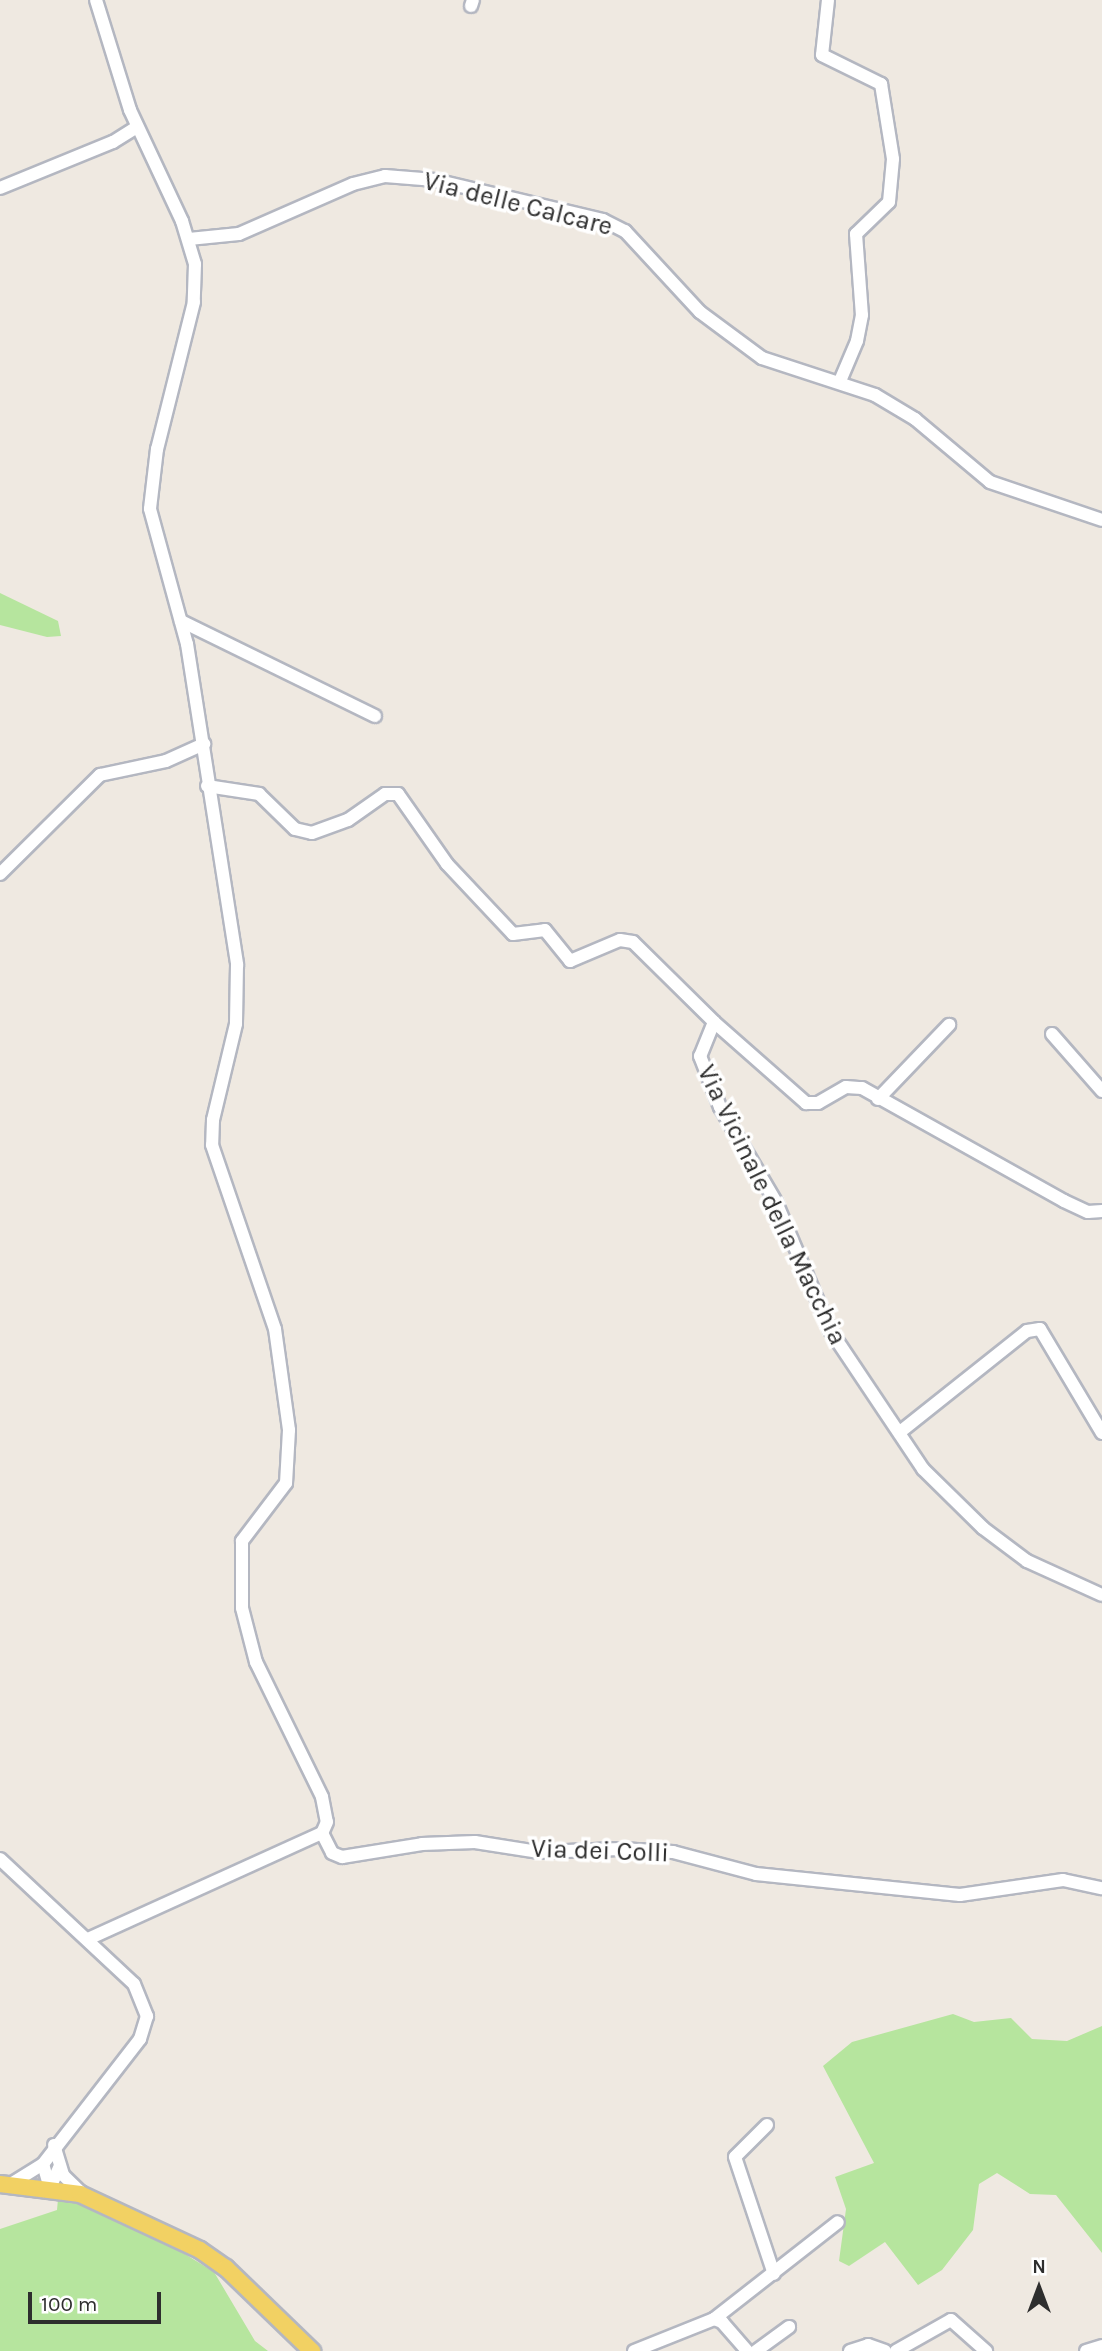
<!DOCTYPE html>
<html>
<head>
<meta charset="utf-8">
<style>
  body { margin:0 }
  #map { position:relative; width:1102px; height:2351px; overflow:hidden; background:#efe9e1; font-family:Karla,sans-serif }
  div>[style] { position:absolute }
  [style*='--x'] { left:calc(var(--x)*1px); top:calc(var(--y)*1px); width:calc(var(--w)*1px); rotate:calc(var(--a)*1deg) }
  .green>* { inset:0; background:#b6e59e }
  .roads { filter:drop-shadow(2px 0 #b4b7c1) drop-shadow(-2px 0 #b4b7c1) drop-shadow(0 2px #b4b7c1) drop-shadow(0 -2px #b4b7c1) }
  .minor>* { height:12px; margin:-6px; padding:0 6px; transform-origin:6px; border-radius:6px; background:#fff }
  .major>* { height:16px; margin:-8px; padding:0 8px; transform-origin:8px; border-radius:8px; background:#f2d163 }
  span { translate:-50% -50%; white-space:nowrap; text-align:center; line-height:1.15; -webkit-text-stroke:7px #fff; paint-order:stroke }
  .street-label { font-size:26px; color:#2e2e2e }
  .north { position:absolute; left:1004px; top:2253px; width:70px; height:70px; -webkit-text-stroke:5px #fff; paint-order:stroke; rotate:0deg; font-size:19px; font-weight:700; line-height:28px; text-align:center; color:#2e2e2e }
  .north::after { content:''; display:block; margin:auto; width:24px; height:32px; background:#2e2e2e; clip-path:polygon(50% 0,100% 100%,50% 72%,0 100%) }
  .scale { position:absolute; left:28px; top:2292px; width:133px; height:32px; box-sizing:border-box; border:4px solid #2e2e2e; border-top:0; padding-left:9px; font-size:21px; line-height:24px; white-space:nowrap; color:#2e2e2e; -webkit-text-stroke:5px #fff; paint-order:stroke }
</style>
</head>
<body>
<div id="map">
  <div class="green">
    <i style="clip-path:polygon(0 593px,58px 621px,61px 636px,47px 637px,0 625px)"></i>
    <i style="clip-path:polygon(953px 2014px,974px 2022px,1011px 2018px,1032px 2039px,1067px 2041px,1102px 2026px,1102px 2253px,1056px 2195px,1030px 2194px,997px 2173px,979px 2184px,973px 2230px,942px 2270px,918px 2285px,885px 2242px,849px 2266px,839px 2261px,846px 2209px,835px 2177px,874px 2163px,823px 2066px,852px 2042px)"></i>
    <i style="clip-path:polygon(58px 2199px,81px 2203px,167px 2243px,214px 2272px,255px 2341px,268px 2351px,0 2351px,0 2229px,57px 2210px)"></i>
  </div>
  <div class="roads">
    <div class="minor">
      <i style="--x:96;--y:0;--w:115;--a:72.8"></i>
      <i style="--x:130;--y:110;--w:123;--a:64.9"></i>
      <i style="--x:182;--y:221;--w:45;--a:73.2"></i>
      <i style="--x:195;--y:264;--w:38;--a:92"></i>
      <i style="--x:194;--y:302;--w:152;--a:104.1"></i>
      <i style="--x:157;--y:449;--w:60;--a:96.7"></i>
      <i style="--x:150;--y:509;--w:140;--a:74.7"></i>
      <i style="--x:187;--y:644;--w:325;--a:81.1"></i>
      <i style="--x:237;--y:965;--w:59;--a:91"></i>
      <i style="--x:236;--y:1024;--w:99;--a:103.5"></i>
      <i style="--x:213;--y:1120;--w:25;--a:92"></i>
      <i style="--x:212;--y:1145;--w:194;--a:71.1"></i>
      <i style="--x:275;--y:1329;--w:102;--a:82.1"></i>
      <i style="--x:289;--y:1430;--w:53;--a:93.2"></i>
      <i style="--x:286;--y:1483;--w:73;--a:127.2"></i>
      <i style="--x:242;--y:1541;--w:67;--a:90"></i>
      <i style="--x:242;--y:1608;--w:56;--a:75.5"></i>
      <i style="--x:256;--y:1662;--w:150;--a:63.9"></i>
      <i style="--x:322;--y:1797;--w:25;--a:79"></i>
      <i style="--x:327;--y:1822;--w:12;--a:114"></i>
      <i style="--x:828;--y:0;--w:55;--a:96.2"></i>
      <i style="--x:822;--y:55;--w:66;--a:26.2"></i>
      <i style="--x:881;--y:84;--w:76;--a:80.9"></i>
      <i style="--x:893;--y:159;--w:43;--a:95.3"></i>
      <i style="--x:889;--y:202;--w:46;--a:135.9"></i>
      <i style="--x:856;--y:234;--w:81;--a:85.8"></i>
      <i style="--x:862;--y:315;--w:26;--a:101"></i>
      <i style="--x:857;--y:341;--w:43;--a:113"></i>
      <i style="--x:471;--y:6;--w:6;--a:-72"></i>
      <i style="--x:0;--y:188;--w:122;--a:-22.2"></i>
      <i style="--x:113;--y:142;--w:28;--a:-32"></i>
      <i style="--x:189;--y:239;--w:50;--a:-5.7"></i>
      <i style="--x:239;--y:234;--w:124;--a:-23.7"></i>
      <i style="--x:353;--y:184;--w:33;--a:-14"></i>
      <i style="--x:385;--y:176;--w:50;--a:4.6"></i>
      <i style="--x:435;--y:180;--w:173;--a:13.4"></i>
      <i style="--x:603;--y:220;--w:25;--a:27"></i>
      <i style="--x:625;--y:231;--w:110;--a:47.2"></i>
      <i style="--x:700;--y:312;--w:77;--a:36.6"></i>
      <i style="--x:762;--y:358;--w:119;--a:18.1"></i>
      <i style="--x:875;--y:395;--w:47;--a:31"></i>
      <i style="--x:915;--y:419;--w:98;--a:40"></i>
      <i style="--x:990;--y:482;--w:118;--a:18.7"></i>
      <i style="--x:181;--y:621;--w:216;--a:26.1"></i>
      <i style="--x:207;--y:786;--w:53;--a:8.7"></i>
      <i style="--x:259;--y:794;--w:50;--a:44.2"></i>
      <i style="--x:295;--y:829;--w:17;--a:13"></i>
      <i style="--x:312;--y:833;--w:38;--a:-20"></i>
      <i style="--x:348;--y:820;--w:45;--a:-35.1"></i>
      <i style="--x:385;--y:794;--w:13;--a:0"></i>
      <i style="--x:398;--y:794;--w:85;--a:55"></i>
      <i style="--x:447;--y:864;--w:96;--a:46.7"></i>
      <i style="--x:513;--y:934;--w:32;--a:-7"></i>
      <i style="--x:545;--y:930;--w:40;--a:51"></i>
      <i style="--x:570;--y:961;--w:54;--a:-22.8"></i>
      <i style="--x:620;--y:940;--w:13;--a:9"></i>
      <i style="--x:633;--y:942;--w:114;--a:44.6"></i>
      <i style="--x:714;--y:1022;--w:37;--a:112"></i>
      <i style="--x:700;--y:1056;--w:55;--a:68.6"></i>
      <i style="--x:720;--y:1107;--w:110;--a:59.5"></i>
      <i style="--x:776;--y:1202;--w:139;--a:67.1"></i>
      <i style="--x:830;--y:1330;--w:167;--a:56.2"></i>
      <i style="--x:923;--y:1469;--w:84;--a:44.5"></i>
      <i style="--x:983;--y:1528;--w:55;--a:36.9"></i>
      <i style="--x:1027;--y:1561;--w:82;--a:24.4"></i>
      <i style="--x:0;--y:874;--w:141;--a:-44.7"></i>
      <i style="--x:100;--y:775;--w:67;--a:-12"></i>
      <i style="--x:166;--y:761;--w:42;--a:-24.1"></i>
      <i style="--x:714;--y:1022;--w:123;--a:41.4"></i>
      <i style="--x:806;--y:1103;--w:12;--a:0"></i>
      <i style="--x:818;--y:1103;--w:32;--a:-30"></i>
      <i style="--x:846;--y:1087;--w:16;--a:4"></i>
      <i style="--x:862;--y:1088;--w:231;--a:29.2"></i>
      <i style="--x:1064;--y:1201;--w:26;--a:25"></i>
      <i style="--x:1088;--y:1212;--w:14;--a:-4"></i>
      <i style="--x:1052;--y:1034;--w:76;--a:48.7"></i>
      <i style="--x:878;--y:1099;--w:103;--a:-46.2"></i>
      <i style="--x:900;--y:1432;--w:162;--a:-38.5"></i>
      <i style="--x:1027;--y:1331;--w:13;--a:-9"></i>
      <i style="--x:1040;--y:1329;--w:121;--a:59.2"></i>
      <i style="--x:322;--y:1833;--w:22;--a:63"></i>
      <i style="--x:332;--y:1853;--w:11;--a:22"></i>
      <i style="--x:342;--y:1857;--w:81;--a:-9.2"></i>
      <i style="--x:422;--y:1844;--w:53;--a:-2.2"></i>
      <i style="--x:475;--y:1842;--w:65;--a:8.9"></i>
      <i style="--x:539;--y:1852;--w:81;--a:-2.1"></i>
      <i style="--x:620;--y:1849;--w:53;--a:3.2"></i>
      <i style="--x:673;--y:1852;--w:86;--a:14.8"></i>
      <i style="--x:756;--y:1874;--w:205;--a:5.9"></i>
      <i style="--x:960;--y:1895;--w:104;--a:-8.3"></i>
      <i style="--x:1063;--y:1880;--w:40;--a:12"></i>
      <i style="--x:0;--y:1859;--w:183;--a:43"></i>
      <i style="--x:134;--y:1984;--w:35;--a:68"></i>
      <i style="--x:147;--y:2016;--w:24;--a:107"></i>
      <i style="--x:140;--y:2039;--w:158;--a:127.8"></i>
      <i style="--x:43;--y:2164;--w:39;--a:148"></i>
      <i style="--x:88;--y:1939;--w:257;--a:-24.4"></i>
      <i style="--x:767;--y:2125;--w:45;--a:135"></i>
      <i style="--x:735;--y:2157;--w:123;--a:71.6"></i>
      <i style="--x:54;--y:2145;--w:31;--a:73"></i>
      <i style="--x:63;--y:2175;--w:28;--a:44"></i>
      <i style="--x:43;--y:2164;--w:25;--a:74"></i>
      <i style="--x:50;--y:2188;--w:22;--a:-66"></i>
      <i style="--x:714;--y:2319;--w:157;--a:-38"></i>
      <i style="--x:634;--y:2351;--w:86;--a:-21.8"></i>
      <i style="--x:714;--y:2319;--w:9;--a:21"></i>
      <i style="--x:722;--y:2322;--w:38;--a:49"></i>
      <i style="--x:756;--y:2351;--w:41;--a:-36"></i>
      <i style="--x:850;--y:2351;--w:19;--a:-18"></i>
      <i style="--x:868;--y:2345;--w:18;--a:19"></i>
      <i style="--x:896;--y:2351;--w:63;--a:-29.4"></i>
      <i style="--x:951;--y:2320;--w:47;--a:41.5"></i>
      <i style="--x:1086;--y:2351;--w:17;--a:-17"></i>
    </div>
    <div class="major">
      <i style="--x:0;--y:2184;--w:81;--a:7.1"></i>
      <i style="--x:80;--y:2194;--w:132;--a:25"></i>
      <i style="--x:200;--y:2250;--w:32;--a:35"></i>
      <i style="--x:226;--y:2268;--w:120;--a:44"></i>
    </div>
  </div>
  <div class="street-label">
    <span style="left:518px;top:204px;rotate:14deg">Via delle Calcare</span>
    <span style="left:772px;top:1205px;rotate:64deg">Via Vicinale della Macchia</span>
    <span style="left:600px;top:1851px;rotate:2deg">Via dei Colli</span>
  </div>
  <div class="north">N</div>
  <div class="scale">100 m</div>
</div>
</body>
</html>
